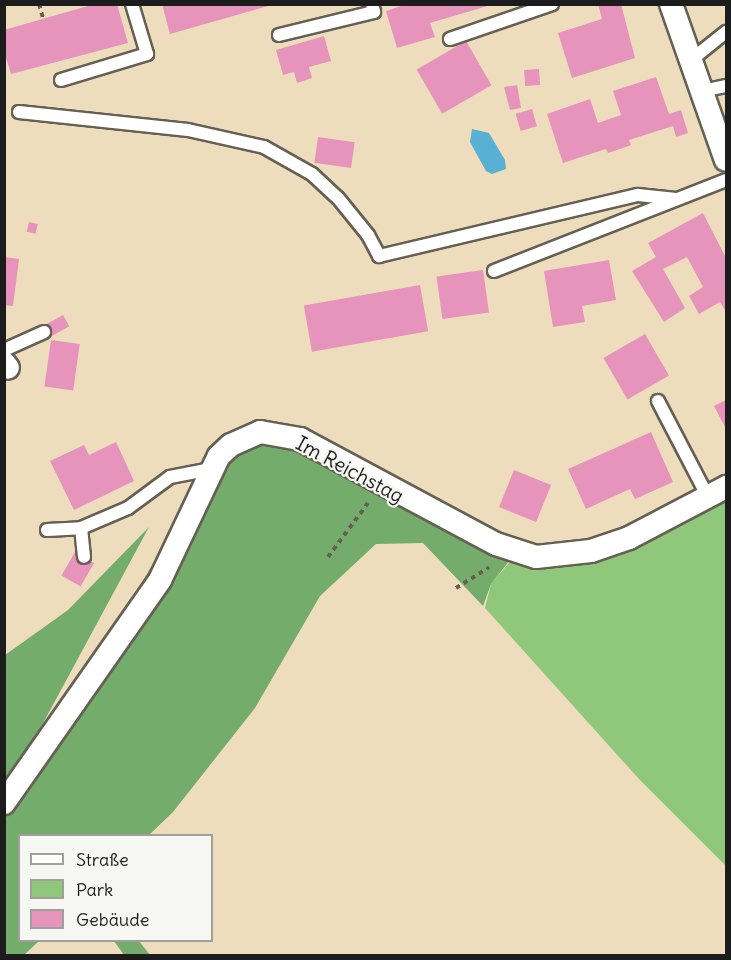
<!DOCTYPE html>
<html>
<head>
<meta charset="utf-8">
<style>
  body { margin:0 }
  #map { position:relative; width:731px; height:960px; overflow:hidden; background:#edddbc; font-family:Delius,sans-serif }
  div>[style] { position:absolute }
  [style*='--x'] { left:calc(var(--x)*1px); top:calc(var(--y)*1px); width:calc(var(--w)*1px); rotate:calc(var(--a)*1deg) }
  .green>* { inset:0; background:#8fc77b }
  .forest>* { inset:0; background:#73ac6b }
  .water>* { inset:0; background:#58b1d5 }
  .building>* { inset:0; background:#e694bc; transform-origin:0 0 }
  .path>* { height:4px; margin-top:-2px; transform-origin:0; background:repeating-linear-gradient(90deg,#656054 0 4.5px,transparent 0 9px) }
  .roads { filter:drop-shadow(2px 0 #656054) drop-shadow(-2px 0 #656054) drop-shadow(0 2px #656054) drop-shadow(0 -2px #656054) }
  .service>* { height:12px; margin:-6px; padding:0 6px; transform-origin:6px; border-radius:6px; background:#fff }
  .minor>* { height:22px; margin:-11px; padding:0 11px; transform-origin:11px; border-radius:11px; background:#fff }
  span { translate:-50% -50%; white-space:nowrap; text-align:center; line-height:1.15; -webkit-text-stroke:4.5px #f6f6f2; paint-order:stroke }
  .street-label { font-size:20px; color:#1c1c1c }
  .frame { position:absolute; inset:0; border:6px solid #1c1c1c; pointer-events:none }
  .legend { position:absolute; left:18px; top:834px; width:195px; height:108px; box-sizing:border-box; background:#f6f6f2; border:2px solid #9f9f9c; margin:0; padding:8px 10px; list-style:none; font-size:18px; color:#1c1c1c }
  .legend li { display:flex; align-items:center; gap:12px; height:30px }
  .legend b { width:30px; border:2px solid #9f9f9c }
</style>
</head>
<body>
<div id="map">
  <div class="green">
    <i style="clip-path:polygon(726px 502px,726px 866px,639px 779px,485px 608px,491px 584px,509px 563px,595px 563px)"></i>
  </div>
  <div class="forest">
    <i style="clip-path:polygon(257px 419px,510px 560px,491px 584px,483px 606px,423px 543px,376px 544px,320px 596px,255px 708px,173px 812px,149px 835px,20px 836px,20px 940px,39px 941px,24px 955px,5px 956px,5px 816px,192px 497px,211px 469px)"></i>
    <i style="clip-path:polygon(149px 527px,7px 790px,5px 789px,5px 655px,68px 610px)"></i>
    <i style="clip-path:polygon(114px 941px,139px 941px,150px 955px,124px 955px)"></i>
  </div>
  <div class="water">
    <i style="clip-path:polygon(472px 129px,489px 133px,505px 160px,506px 169px,492px 174px,486px 171px,470px 142px)"></i>
  </div>
  <div class="building">
    <i style="clip-path:polygon(95px 4px,117px 4px,128px 43px,11px 74px,4px 51px,4px 30px)"></i>
    <i style="clip-path:polygon(162px 4px,272px 4px,272px 5px,170px 34px)"></i>
    <i style="clip-path:polygon(407px 4px,490px 4px,491px 5px,430px 23px,435px 37px,397px 48px,386px 11px)"></i>
    <i style="clip-path:polygon(598px 4px,621px 4px,635px 58px,572px 78px,558px 33px,602px 19px)"></i>
    <i style="clip-path:polygon(324px 36px,331px 61px,309px 67px,312px 78px,297px 83px,294px 72px,283px 75px,276px 50px)"></i>
    <i style="left:466px;top:41px;width:51px;height:57px;rotate:60deg"></i>
    <i style="left:539px;top:69px;width:16px;height:15px;rotate:86deg"></i>
    <i style="clip-path:polygon(656px 77px,669px 114px,681px 110px,688px 133px,676px 137px,673px 126px,629px 140px,631px 145px,620px 149px,608px 153px,606px 149px,563px 163px,547px 114px,590px 99px,598px 123px,621px 115px,613px 91px)"></i>
    <i style="clip-path:polygon(517px 85px,521px 108px,510px 110px,504px 87px)"></i>
    <i style="left:532px;top:109px;width:18px;height:17px;rotate:74deg"></i>
    <i style="left:318px;top:137px;width:37px;height:26px;rotate:8deg"></i>
    <i style="clip-path:polygon(703px 213px,726px 258px,726px 312px,720px 302px,699px 314px,689px 296px,703px 287px,687px 257px,663px 269px,685px 308px,664px 322px,632px 271px,656px 257px,648px 243px)"></i>
    <i style="left:29px;top:222px;width:9px;height:10px;rotate:13deg"></i>
    <i style="clip-path:polygon(4px 257px,19px 259px,13px 306px,4px 305px)"></i>
    <i style="clip-path:polygon(609px 260px,616px 300px,582px 306px,585px 322px,553px 327px,544px 271px)"></i>
    <i style="left:483px;top:270px;width:43px;height:47px;rotate:82deg"></i>
    <i style="left:420px;top:285px;width:47px;height:118px;rotate:80deg"></i>
    <i style="left:63px;top:315px;width:13px;height:25px;rotate:61deg"></i>
    <i style="left:645px;top:334px;width:48px;height:48px;rotate:60deg"></i>
    <i style="left:51px;top:340px;width:29px;height:47px;rotate:8deg"></i>
    <i style="clip-path:polygon(726px 400px,726px 429px,714px 406px)"></i>
    <i style="clip-path:polygon(651px 432px,673px 482px,635px 499px,630px 489px,586px 509px,568px 469px)"></i>
    <i style="clip-path:polygon(116px 442px,134px 481px,74px 510px,50px 461px,84px 445px,89px 455px)"></i>
    <i style="left:514px;top:470px;width:40px;height:40px;rotate:22deg"></i>
    <i style="left:75px;top:552px;width:22px;height:27px;rotate:30deg"></i>
  </div>
  <div class="path">
    <i style="--x:39;--y:4;--w:15;--a:74"></i>
    <i style="--x:328;--y:557;--w:67;--a:-53.5"></i>
    <i style="--x:456;--y:588;--w:39;--a:-32"></i>
  </div>
  <div class="roads">
    <div class="service">
      <i style="--x:279;--y:35;--w:98;--a:-13.6"></i>
      <i style="--x:374;--y:12;--w:8;--a:-104"></i>
      <i style="--x:450;--y:39;--w:108;--a:-18.9"></i>
      <i style="--x:691;--y:60;--w:45;--a:-38.7"></i>
      <i style="--x:61;--y:80;--w:90;--a:-16.8"></i>
      <i style="--x:147;--y:54;--w:52;--a:-106.7"></i>
      <i style="--x:702;--y:91;--w:25;--a:-12"></i>
      <i style="--x:19;--y:112;--w:170;--a:6.1"></i>
      <i style="--x:188;--y:130;--w:78;--a:12.6"></i>
      <i style="--x:264;--y:147;--w:55;--a:29.4"></i>
      <i style="--x:312;--y:174;--w:35;--a:43"></i>
      <i style="--x:338;--y:198;--w:48;--a:51"></i>
      <i style="--x:368;--y:235;--w:24;--a:62"></i>
      <i style="--x:379;--y:256;--w:266;--a:-13.3"></i>
      <i style="--x:638;--y:195;--w:36;--a:6"></i>
      <i style="--x:494;--y:271;--w:249;--a:-21.4"></i>
      <i style="--x:4;--y:350;--w:44;--a:-24.2"></i>
      <i style="--x:658;--y:401;--w:108;--a:62.5"></i>
      <i style="--x:81;--y:528;--w:29;--a:84"></i>
      <i style="--x:47;--y:530;--w:34;--a:-3"></i>
      <i style="--x:81;--y:528;--w:51;--a:-23.1"></i>
      <i style="--x:128;--y:508;--w:52;--a:-36.4"></i>
      <i style="--x:170;--y:477;--w:42;--a:-11"></i>
    </div>
    <div class="minor">
      <i style="--x:671;--y:4;--w:165;--a:70.6"></i>
      <i style="--x:4;--y:363;--w:6;--a:51"></i>
      <i style="--x:4;--y:803;--w:272;--a:-55"></i>
      <i style="--x:160;--y:580;--w:137;--a:-64.6"></i>
      <i style="--x:219;--y:456;--w:16;--a:-43"></i>
      <i style="--x:231;--y:445;--w:32;--a:-24"></i>
      <i style="--x:260;--y:432;--w:41;--a:9.9"></i>
      <i style="--x:300;--y:439;--w:222;--a:28.2"></i>
      <i style="--x:496;--y:544;--w:42;--a:18"></i>
      <i style="--x:536;--y:557;--w:55;--a:-6.2"></i>
      <i style="--x:591;--y:551;--w:40;--a:-18.9"></i>
      <i style="--x:629;--y:538;--w:110;--a:-27.7"></i>
    </div>
  </div>
  <div class="street-label">
    <span style="left:350px;top:469px;rotate:28deg">Im Reichstag</span>
  </div>
  <div class="frame"></div>
  <ul class="legend">
  <li><b style="height:8px;background:#fff"></b>Straße</li>
  <li><b style="height:16px;background:#8fc77b"></b>Park</li>
  <li><b style="height:16px;background:#e694bc"></b>Gebäude</li>
  </ul>
</div>
</body>
</html>
